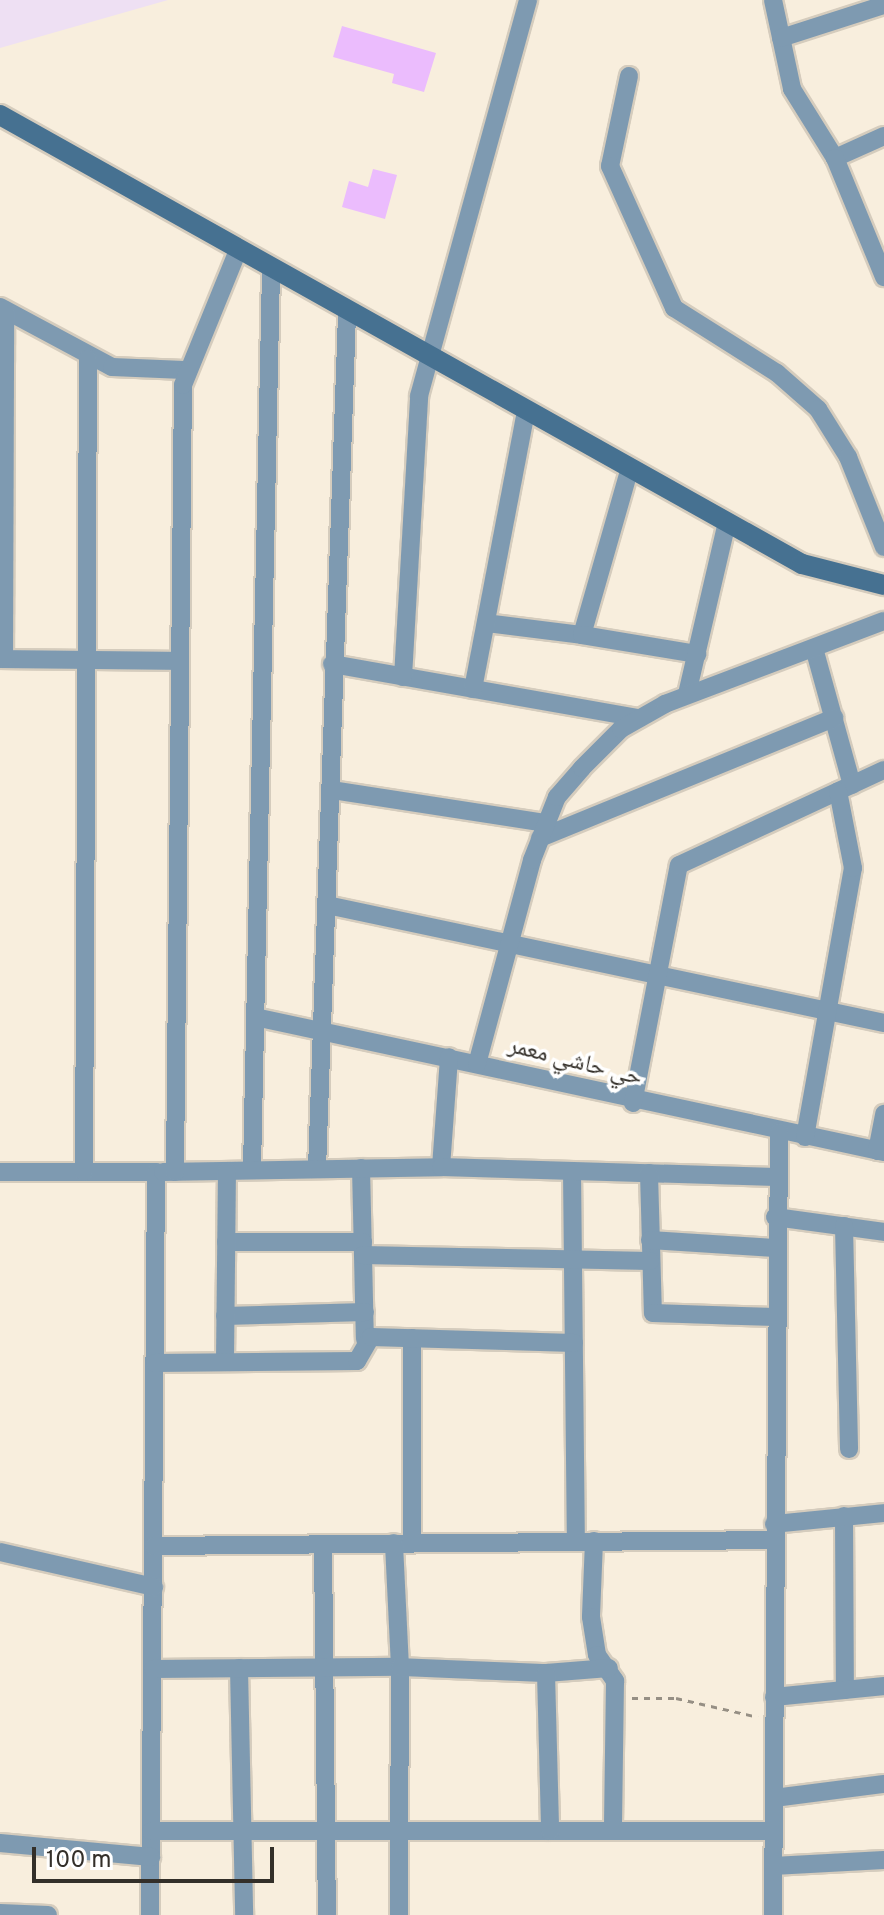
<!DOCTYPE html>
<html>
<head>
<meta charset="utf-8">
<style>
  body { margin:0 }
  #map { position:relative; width:884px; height:1915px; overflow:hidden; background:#f8eedd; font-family:Overpass,"Noto Naskh Arabic",sans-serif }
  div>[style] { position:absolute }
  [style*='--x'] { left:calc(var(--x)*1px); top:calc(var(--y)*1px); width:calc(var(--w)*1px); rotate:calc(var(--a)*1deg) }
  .education>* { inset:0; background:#eee0f3 }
  .building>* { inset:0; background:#ebbcfd }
  .path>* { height:3px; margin-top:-1.5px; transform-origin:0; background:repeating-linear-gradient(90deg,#968f84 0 6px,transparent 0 12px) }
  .roads { filter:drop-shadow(2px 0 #d5ccbd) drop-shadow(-2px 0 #d5ccbd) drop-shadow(0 2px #d5ccbd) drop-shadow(0 -2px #d5ccbd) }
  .street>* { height:18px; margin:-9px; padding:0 9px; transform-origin:9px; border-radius:9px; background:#7e9ab1 }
  .secondary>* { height:20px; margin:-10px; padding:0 10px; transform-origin:10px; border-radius:10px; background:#467191 }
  span { translate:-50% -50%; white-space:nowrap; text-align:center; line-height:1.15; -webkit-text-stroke:7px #fff; paint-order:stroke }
  .street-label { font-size:24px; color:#332f29 }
  .scale { position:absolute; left:32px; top:1847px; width:242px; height:36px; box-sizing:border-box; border:4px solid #332f29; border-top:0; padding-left:10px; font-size:24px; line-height:28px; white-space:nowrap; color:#332f29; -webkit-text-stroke:6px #fff; paint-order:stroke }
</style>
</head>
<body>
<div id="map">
  <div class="education">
    <i style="clip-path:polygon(0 0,168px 0,0 48px)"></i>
  </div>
  <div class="building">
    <i style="clip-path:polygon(342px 26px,436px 53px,424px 92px,392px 83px,394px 74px,333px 57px)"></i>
    <i style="clip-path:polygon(373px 169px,397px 175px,385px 219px,342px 207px,349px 181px,368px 187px)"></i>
  </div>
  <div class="path">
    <i style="--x:632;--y:1698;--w:44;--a:0"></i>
    <i style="--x:676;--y:1698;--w:84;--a:13"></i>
  </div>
  <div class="roads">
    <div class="street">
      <i style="--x:773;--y:0;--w:91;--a:77.9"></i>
      <i style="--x:792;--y:89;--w:81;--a:58.1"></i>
      <i style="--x:781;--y:38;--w:108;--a:-17.8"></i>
      <i style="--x:629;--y:76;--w:92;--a:101.9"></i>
      <i style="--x:610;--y:166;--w:156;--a:65.7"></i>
      <i style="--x:674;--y:308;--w:122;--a:32.3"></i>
      <i style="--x:777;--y:373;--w:55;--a:41.3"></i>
      <i style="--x:818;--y:409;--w:57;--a:58"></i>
      <i style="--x:848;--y:457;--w:97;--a:68.2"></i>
      <i style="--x:884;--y:136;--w:54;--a:155.8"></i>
      <i style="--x:835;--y:158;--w:129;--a:67.6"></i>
      <i style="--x:0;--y:307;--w:127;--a:28.2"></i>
      <i style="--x:112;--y:367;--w:72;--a:2.4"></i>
      <i style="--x:486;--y:623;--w:97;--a:7.1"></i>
      <i style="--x:582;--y:635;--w:174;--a:-74"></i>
      <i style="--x:582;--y:635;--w:117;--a:9.4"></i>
      <i style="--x:814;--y:648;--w:142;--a:74.5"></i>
      <i style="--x:0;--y:659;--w:179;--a:0.6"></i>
      <i style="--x:4;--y:659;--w:349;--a:-89.8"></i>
      <i style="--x:332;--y:664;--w:312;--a:10"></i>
      <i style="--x:403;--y:677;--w:281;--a:-86.7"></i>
      <i style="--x:419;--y:396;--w:411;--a:-74.6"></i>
      <i style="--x:473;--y:689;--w:284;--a:-79.2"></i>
      <i style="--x:687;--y:694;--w:177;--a:-76.9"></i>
      <i style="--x:332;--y:790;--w:216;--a:8.8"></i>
      <i style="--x:540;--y:838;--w:318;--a:-22.2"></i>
      <i style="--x:327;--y:905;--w:569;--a:11.96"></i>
      <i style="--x:255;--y:1017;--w:643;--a:12.11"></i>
      <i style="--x:477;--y:1064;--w:211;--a:-74.9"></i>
      <i style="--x:532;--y:860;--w:68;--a:-68.4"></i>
      <i style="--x:557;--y:797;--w:38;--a:-49"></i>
      <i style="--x:582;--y:768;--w:55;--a:-45"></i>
      <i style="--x:621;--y:729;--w:51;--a:-29.6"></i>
      <i style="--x:665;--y:704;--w:234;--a:-20.8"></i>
      <i style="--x:633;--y:1103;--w:242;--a:-79.1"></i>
      <i style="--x:679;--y:865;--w:226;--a:-24.9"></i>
      <i style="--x:805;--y:1137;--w:273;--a:-79.9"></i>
      <i style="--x:853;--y:868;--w:78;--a:-101"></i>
      <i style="--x:877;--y:1151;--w:38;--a:-79"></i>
      <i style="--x:441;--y:1167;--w:110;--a:-85.8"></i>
      <i style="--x:361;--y:1168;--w:171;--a:88.7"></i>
      <i style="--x:317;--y:1169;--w:856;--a:-87.99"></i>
      <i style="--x:252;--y:1170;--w:902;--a:-88.79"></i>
      <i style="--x:572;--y:1171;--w:370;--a:89.4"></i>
      <i style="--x:0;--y:1172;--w:156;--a:0"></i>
      <i style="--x:156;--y:1172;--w:743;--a:90.46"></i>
      <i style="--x:84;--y:1172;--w:813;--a:-89.72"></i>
      <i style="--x:163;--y:1172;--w:278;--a:-1"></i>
      <i style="--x:441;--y:1167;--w:335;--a:1.7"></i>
      <i style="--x:175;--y:1172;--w:787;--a:-89.42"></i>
      <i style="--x:183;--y:385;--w:146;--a:-67.8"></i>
      <i style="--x:649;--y:1173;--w:140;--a:88.4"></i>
      <i style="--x:653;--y:1313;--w:122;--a:1.9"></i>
      <i style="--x:775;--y:1217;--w:110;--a:7.8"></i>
      <i style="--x:844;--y:1226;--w:223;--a:88.7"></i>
      <i style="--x:650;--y:1240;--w:125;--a:3.7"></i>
      <i style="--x:226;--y:1242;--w:137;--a:0"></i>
      <i style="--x:363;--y:1255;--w:287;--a:1.2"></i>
      <i style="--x:225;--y:1316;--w:140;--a:-1.6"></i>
      <i style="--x:412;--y:1338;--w:205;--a:90"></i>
      <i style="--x:225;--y:1360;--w:189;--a:-89.4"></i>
      <i style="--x:155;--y:1363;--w:202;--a:-0.6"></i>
      <i style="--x:357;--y:1361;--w:28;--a:-60"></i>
      <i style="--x:371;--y:1337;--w:203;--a:1.7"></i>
      <i style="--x:844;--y:1516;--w:174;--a:89.7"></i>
      <i style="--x:774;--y:1524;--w:111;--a:-5.7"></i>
      <i style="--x:594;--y:1541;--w:76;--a:92.3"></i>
      <i style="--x:591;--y:1617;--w:38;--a:81"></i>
      <i style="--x:597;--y:1655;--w:32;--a:55"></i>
      <i style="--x:615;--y:1681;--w:150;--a:90.8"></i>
      <i style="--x:323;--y:1544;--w:371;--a:89.4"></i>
      <i style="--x:154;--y:1546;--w:620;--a:-0.55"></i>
      <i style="--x:0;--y:1552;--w:158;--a:12.8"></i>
      <i style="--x:239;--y:1668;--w:247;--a:88.8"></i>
      <i style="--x:153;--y:1669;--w:247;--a:-0.5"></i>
      <i style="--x:400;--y:1667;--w:124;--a:-92.8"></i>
      <i style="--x:546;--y:1673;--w:63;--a:-4.5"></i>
      <i style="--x:774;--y:1697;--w:111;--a:-5.7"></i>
      <i style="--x:774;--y:1798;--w:111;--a:-7.3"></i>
      <i style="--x:151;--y:1831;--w:622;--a:0"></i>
      <i style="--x:0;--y:1843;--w:152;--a:5.3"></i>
      <i style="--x:773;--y:1866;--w:111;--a:-3.1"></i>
      <i style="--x:0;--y:1913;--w:48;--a:2.4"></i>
      <i style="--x:399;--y:1915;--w:248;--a:-89.8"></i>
      <i style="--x:400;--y:1667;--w:146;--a:2.4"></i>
      <i style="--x:546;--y:1673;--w:158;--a:88.5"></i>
      <i style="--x:773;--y:1915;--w:783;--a:-89.56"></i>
    </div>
    <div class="secondary">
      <i style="--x:0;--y:115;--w:919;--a:29.24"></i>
      <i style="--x:802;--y:564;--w:85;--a:14.4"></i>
    </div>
  </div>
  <div class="street-label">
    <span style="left:575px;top:1063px;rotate:14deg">حي حاشي معمر</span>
  </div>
  <div class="scale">100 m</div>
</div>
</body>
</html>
